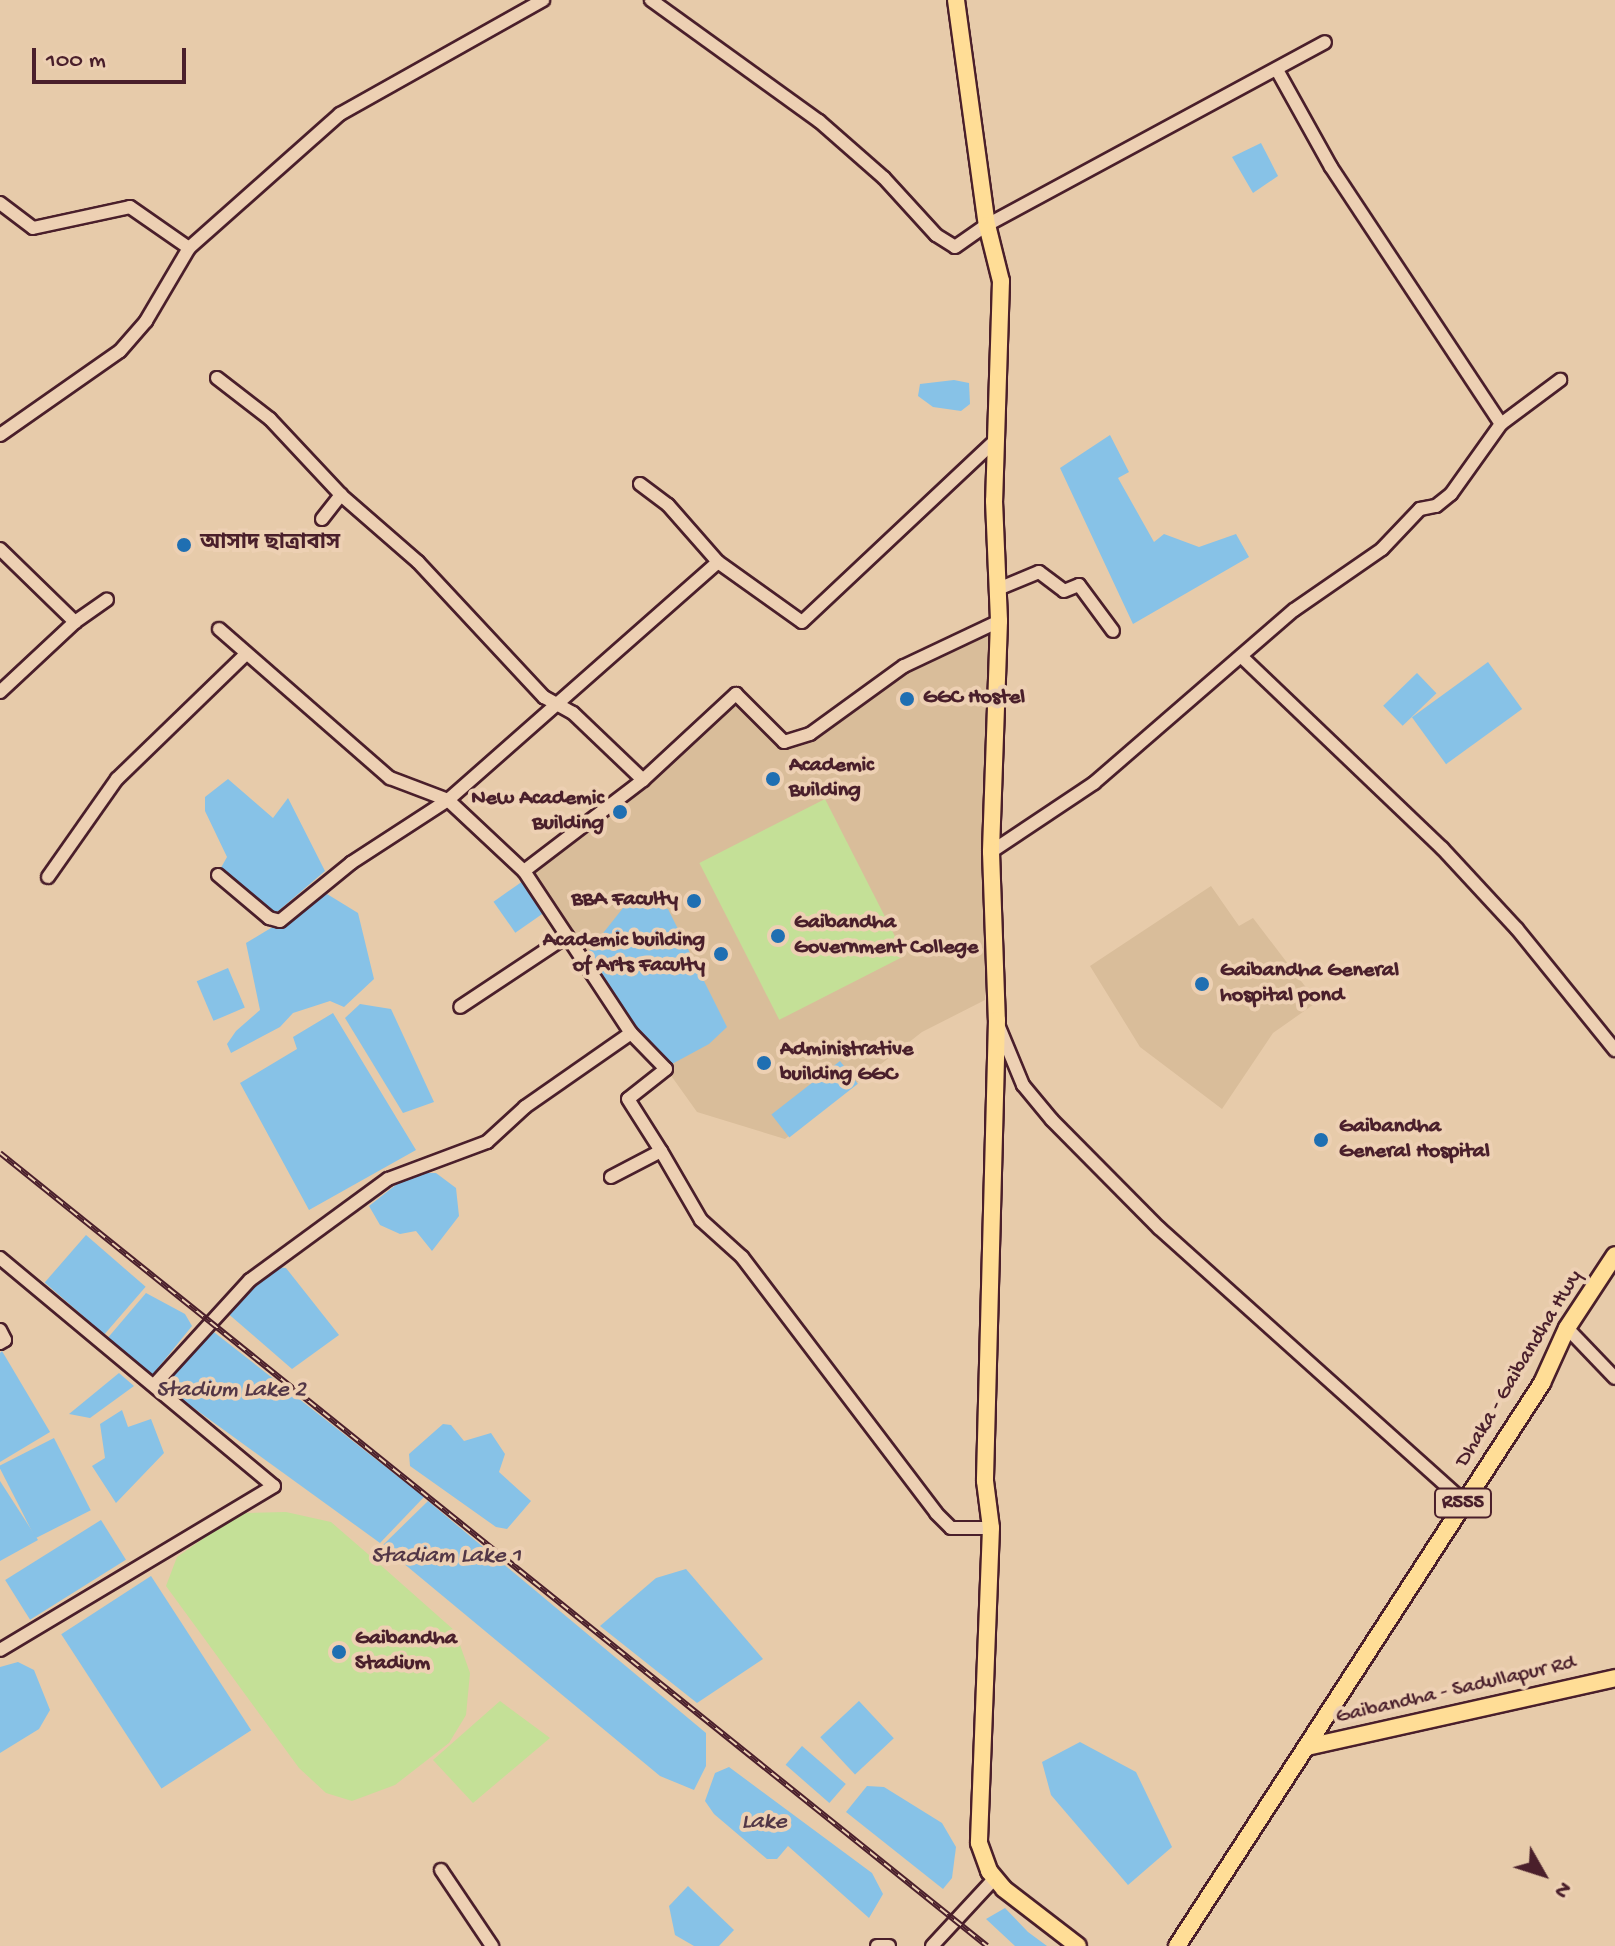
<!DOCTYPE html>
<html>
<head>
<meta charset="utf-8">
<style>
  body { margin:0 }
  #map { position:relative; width:1615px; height:1946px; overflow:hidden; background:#e7cbaa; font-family:"Gochi Hand","Noto Sans Bengali",sans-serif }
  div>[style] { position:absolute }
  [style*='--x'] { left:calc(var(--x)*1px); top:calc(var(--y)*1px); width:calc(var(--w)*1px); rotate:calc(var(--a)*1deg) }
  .built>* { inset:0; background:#d9bd9a }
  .green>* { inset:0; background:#c4e097; transform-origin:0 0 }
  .water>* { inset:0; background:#87c2e7; transform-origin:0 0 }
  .roads { filter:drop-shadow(2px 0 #4a1f2b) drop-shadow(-2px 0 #4a1f2b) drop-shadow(0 2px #4a1f2b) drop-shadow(0 -2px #4a1f2b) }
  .minor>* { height:12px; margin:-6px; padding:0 6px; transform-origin:6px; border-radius:6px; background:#edd0b3 }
  .major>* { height:16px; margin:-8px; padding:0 8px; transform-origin:8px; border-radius:8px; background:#ffdd96 }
  .rail>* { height:6px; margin-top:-3px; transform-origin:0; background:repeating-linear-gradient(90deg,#edd0b3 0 9px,#4a1f2b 0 18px); box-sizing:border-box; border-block:2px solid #4a1f2b }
  .dots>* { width:22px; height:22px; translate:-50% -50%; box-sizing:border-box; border:4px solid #edd0b3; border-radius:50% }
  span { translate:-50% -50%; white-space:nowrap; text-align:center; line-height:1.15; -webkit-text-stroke:8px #edd0b3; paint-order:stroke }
  .shield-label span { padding:2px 6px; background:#edd0b3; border:2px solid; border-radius:6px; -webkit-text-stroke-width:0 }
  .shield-label { font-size:20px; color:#4a1f2b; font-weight:700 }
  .poi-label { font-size:22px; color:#4a1f2b; font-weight:700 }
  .left { translate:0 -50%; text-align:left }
  .right { translate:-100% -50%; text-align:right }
  .street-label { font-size:22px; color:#4a1f2b }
  .water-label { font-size:24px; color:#533747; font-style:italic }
  .north { position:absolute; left:1503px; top:1834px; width:80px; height:80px; -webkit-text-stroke:6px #edd0b3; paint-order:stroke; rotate:129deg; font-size:22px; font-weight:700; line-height:32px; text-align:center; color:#4a1f2b }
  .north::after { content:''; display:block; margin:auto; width:28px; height:36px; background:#4a1f2b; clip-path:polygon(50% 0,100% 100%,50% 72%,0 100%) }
  .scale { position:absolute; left:32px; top:48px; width:154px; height:36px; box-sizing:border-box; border:4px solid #4a1f2b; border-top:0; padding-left:10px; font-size:24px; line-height:28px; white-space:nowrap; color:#4a1f2b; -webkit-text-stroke:6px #edd0b3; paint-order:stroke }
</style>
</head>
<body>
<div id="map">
  <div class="built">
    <i style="clip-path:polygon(991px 628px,985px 1000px,922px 1032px,785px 1139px,697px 1112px,525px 871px,735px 695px,783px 742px)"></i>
    <i style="clip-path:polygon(1211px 886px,1239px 926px,1253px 918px,1317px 1002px,1273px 1033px,1222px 1109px,1140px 1047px,1090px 966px)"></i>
  </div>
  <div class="green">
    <i style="left:825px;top:799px;width:176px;height:141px;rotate:63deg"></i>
    <i style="clip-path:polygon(286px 1512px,331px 1522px,376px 1561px,455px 1631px,470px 1673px,466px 1715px,449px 1743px,395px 1785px,352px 1801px,326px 1793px,299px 1768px,166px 1586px,177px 1557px,214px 1531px,245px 1513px)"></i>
    <i style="clip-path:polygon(500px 1701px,550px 1738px,473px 1803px,433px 1760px)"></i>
  </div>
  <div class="water">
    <i style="clip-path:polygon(1261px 143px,1278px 176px,1253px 193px,1232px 157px)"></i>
    <i style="clip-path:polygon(954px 380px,969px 383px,970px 404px,961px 411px,933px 407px,918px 396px,920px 384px)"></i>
    <i style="clip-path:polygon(1110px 435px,1129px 472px,1118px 478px,1154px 542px,1164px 534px,1199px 547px,1236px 534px,1249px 557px,1133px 624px,1060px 468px)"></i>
    <i style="left:1488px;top:662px;width:58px;height:94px;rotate:54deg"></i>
    <i style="left:1417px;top:673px;width:28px;height:47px;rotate:46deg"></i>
    <i style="clip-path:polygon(228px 779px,273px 818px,288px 798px,325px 871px,270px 918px,218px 873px,227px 857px,205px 811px,205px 797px)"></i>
    <i style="left:523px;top:881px;width:38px;height:36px;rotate:55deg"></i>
    <i style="clip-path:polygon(327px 894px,358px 913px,374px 979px,344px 1007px,330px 1001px,293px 1013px,280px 1027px,231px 1053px,227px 1044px,236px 1031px,260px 1010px,246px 943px)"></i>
    <i style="clip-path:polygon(627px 903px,668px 909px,727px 1027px,709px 1044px,672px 1064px,635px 1025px,588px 952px)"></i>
    <i style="left:228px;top:968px;width:43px;height:34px;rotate:67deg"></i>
    <i style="clip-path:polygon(360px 1004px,391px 1009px,434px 1102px,403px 1113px,345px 1018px)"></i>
    <i style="clip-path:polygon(333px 1013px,416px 1150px,309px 1210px,240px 1083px,297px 1049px,293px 1037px)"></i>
    <i style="left:840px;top:1061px;width:29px;height:87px;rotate:52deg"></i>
    <i style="clip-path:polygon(411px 1173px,436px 1173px,456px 1188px,459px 1216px,432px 1251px,416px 1231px,400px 1234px,380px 1225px,369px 1206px)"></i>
    <i style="left:86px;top:1235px;width:79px;height:63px;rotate:41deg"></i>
    <i style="clip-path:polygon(275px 1267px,286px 1268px,339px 1335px,292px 1369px,225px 1311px)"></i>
    <i style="clip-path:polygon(146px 1293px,185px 1314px,192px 1326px,149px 1379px,106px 1340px)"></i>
    <i style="clip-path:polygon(210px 1329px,424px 1497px,380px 1543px,162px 1385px)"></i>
    <i style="clip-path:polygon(2px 1351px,50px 1432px,0 1462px,0 1353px)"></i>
    <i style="clip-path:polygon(119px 1373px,134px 1386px,90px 1418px,69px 1414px)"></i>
    <i style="clip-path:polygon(122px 1410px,128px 1427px,151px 1419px,164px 1453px,116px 1503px,92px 1466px,105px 1458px,100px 1424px)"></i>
    <i style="clip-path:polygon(443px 1424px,451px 1425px,464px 1441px,491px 1433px,505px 1454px,499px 1472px,531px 1501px,507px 1529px,496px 1527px,410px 1466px,409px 1454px)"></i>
    <i style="left:54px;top:1438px;width:81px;height:62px;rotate:63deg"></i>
    <i style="clip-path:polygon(0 1481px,38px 1540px,0 1561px)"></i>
    <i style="clip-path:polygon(428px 1501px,706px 1733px,706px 1766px,694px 1790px,660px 1776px,385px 1548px,383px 1545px)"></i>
    <i style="left:101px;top:1520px;width:47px;height:113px;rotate:58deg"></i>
    <i style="clip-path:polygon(686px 1569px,763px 1659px,697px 1703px,600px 1626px,656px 1578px)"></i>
    <i style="left:151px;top:1576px;width:184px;height:107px;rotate:57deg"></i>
    <i style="clip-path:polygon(18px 1662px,34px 1670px,50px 1710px,39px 1729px,0 1753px,0 1667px)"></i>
    <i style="left:859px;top:1701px;width:51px;height:53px;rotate:47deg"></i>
    <i style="clip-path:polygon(1080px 1742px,1136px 1772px,1172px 1847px,1128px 1885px,1051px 1795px,1042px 1762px)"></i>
    <i style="left:802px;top:1746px;width:58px;height:25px;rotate:41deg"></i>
    <i style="clip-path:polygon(729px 1767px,872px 1873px,883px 1894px,869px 1918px,788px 1846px,777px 1859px,767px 1859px,714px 1814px,705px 1801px,715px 1773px)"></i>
    <i style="clip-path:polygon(867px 1786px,884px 1787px,942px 1823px,956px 1847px,952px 1878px,943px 1889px,846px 1812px)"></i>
    <i style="clip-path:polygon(688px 1886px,734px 1930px,719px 1946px,694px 1946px,675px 1935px,669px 1906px)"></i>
    <i style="clip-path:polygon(1005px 1908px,1028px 1932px,1047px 1946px,1015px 1946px,986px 1919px)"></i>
  </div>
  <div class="roads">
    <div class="minor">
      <i style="--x:651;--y:0;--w:207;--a:35.8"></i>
      <i style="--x:819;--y:121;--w:86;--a:41.2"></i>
      <i style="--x:884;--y:178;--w:77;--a:47.6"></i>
      <i style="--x:936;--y:235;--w:22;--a:32"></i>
      <i style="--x:955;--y:247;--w:39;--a:-35"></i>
      <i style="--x:987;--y:225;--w:384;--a:-28.4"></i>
      <i style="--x:1277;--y:70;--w:111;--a:60.9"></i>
      <i style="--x:1331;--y:167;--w:308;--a:56.5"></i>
      <i style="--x:0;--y:203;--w:41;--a:37.1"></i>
      <i style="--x:33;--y:228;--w:99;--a:-12.2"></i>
      <i style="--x:130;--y:207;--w:72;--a:34.8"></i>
      <i style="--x:217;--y:378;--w:67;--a:37.7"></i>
      <i style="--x:270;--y:419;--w:104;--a:46.9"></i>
      <i style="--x:341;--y:495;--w:102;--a:41"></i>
      <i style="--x:418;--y:562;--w:185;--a:47"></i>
      <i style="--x:544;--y:697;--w:33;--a:29"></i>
      <i style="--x:573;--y:713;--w:97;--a:43.7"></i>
      <i style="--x:0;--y:435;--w:146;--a:-35"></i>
      <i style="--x:120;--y:351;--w:40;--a:-49"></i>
      <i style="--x:146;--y:321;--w:85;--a:-59.5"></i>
      <i style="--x:189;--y:248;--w:202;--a:-41.6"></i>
      <i style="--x:340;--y:114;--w:233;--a:-29.3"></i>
      <i style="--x:640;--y:484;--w:35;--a:37"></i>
      <i style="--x:668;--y:505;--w:76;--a:48.7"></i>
      <i style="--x:718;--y:562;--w:103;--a:35.5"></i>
      <i style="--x:802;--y:622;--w:266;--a:-43.2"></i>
      <i style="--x:322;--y:519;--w:31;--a:-52"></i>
      <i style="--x:0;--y:549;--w:105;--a:44.2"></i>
      <i style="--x:998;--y:589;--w:44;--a:-22.5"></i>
      <i style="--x:1039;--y:572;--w:31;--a:37"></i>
      <i style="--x:1064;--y:591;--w:16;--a:-22"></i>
      <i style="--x:1079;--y:585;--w:57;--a:53.5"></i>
      <i style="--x:219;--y:629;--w:227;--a:41.1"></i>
      <i style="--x:390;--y:778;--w:62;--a:20.8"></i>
      <i style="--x:448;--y:800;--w:360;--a:-41.4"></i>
      <i style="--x:1243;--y:658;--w:275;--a:43.7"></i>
      <i style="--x:1442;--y:848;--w:110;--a:47.2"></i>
      <i style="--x:1517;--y:929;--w:156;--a:51"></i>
      <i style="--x:0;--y:692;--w:103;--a:-43"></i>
      <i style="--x:75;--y:622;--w:39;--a:-35"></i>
      <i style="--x:991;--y:852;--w:124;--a:-33.8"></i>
      <i style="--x:1094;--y:783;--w:264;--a:-40.9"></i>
      <i style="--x:1294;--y:610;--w:107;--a:-34.7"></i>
      <i style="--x:1382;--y:549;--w:55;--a:-46.5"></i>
      <i style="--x:1420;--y:509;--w:16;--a:-11"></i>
      <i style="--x:1436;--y:506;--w:19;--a:-39"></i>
      <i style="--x:1451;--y:494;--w:86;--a:-54.5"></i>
      <i style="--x:1501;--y:424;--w:74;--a:-36.7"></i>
      <i style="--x:524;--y:871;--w:150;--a:-37.4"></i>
      <i style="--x:643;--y:780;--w:127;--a:-42.8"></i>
      <i style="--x:736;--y:694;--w:68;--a:45"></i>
      <i style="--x:784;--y:742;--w:27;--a:-17"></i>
      <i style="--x:810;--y:734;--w:116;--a:-35.9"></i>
      <i style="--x:904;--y:666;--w:105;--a:-25.3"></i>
      <i style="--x:218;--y:875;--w:67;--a:40.1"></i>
      <i style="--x:269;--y:918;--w:11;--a:15"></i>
      <i style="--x:280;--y:921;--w:92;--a:-39.2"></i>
      <i style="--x:351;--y:863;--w:116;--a:-33"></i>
      <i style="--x:448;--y:800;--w:104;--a:43.1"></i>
      <i style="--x:524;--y:871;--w:78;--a:56.5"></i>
      <i style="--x:567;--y:936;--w:128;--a:146.4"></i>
      <i style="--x:48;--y:877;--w:120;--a:-54.9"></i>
      <i style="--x:117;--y:779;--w:178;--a:-44.1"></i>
      <i style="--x:567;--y:936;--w:116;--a:56.6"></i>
      <i style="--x:631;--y:1033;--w:50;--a:45.8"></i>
      <i style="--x:666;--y:1069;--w:48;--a:141.7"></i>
      <i style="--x:628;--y:1099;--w:62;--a:57.6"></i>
      <i style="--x:999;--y:1027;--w:63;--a:67.5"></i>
      <i style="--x:1023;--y:1085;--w:45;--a:50.4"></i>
      <i style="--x:1052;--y:1120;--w:152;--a:45.3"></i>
      <i style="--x:1159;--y:1228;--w:410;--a:41.9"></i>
      <i style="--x:611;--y:1177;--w:56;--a:-27.5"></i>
      <i style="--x:661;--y:1151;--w:80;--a:59.9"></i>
      <i style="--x:701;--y:1220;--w:55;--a:42.1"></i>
      <i style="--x:742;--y:1257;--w:321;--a:52.8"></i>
      <i style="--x:936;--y:1513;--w:21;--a:45"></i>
      <i style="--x:951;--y:1528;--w:40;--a:0"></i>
      <i style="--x:0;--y:1258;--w:356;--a:39.8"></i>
      <i style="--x:274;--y:1486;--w:319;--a:149.1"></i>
      <i style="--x:1567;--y:1328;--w:69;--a:46.2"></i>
      <i style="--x:0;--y:1330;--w:11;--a:63"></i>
      <i style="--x:5;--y:1340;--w:6;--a:149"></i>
      <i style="--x:155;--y:1384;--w:141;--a:-47.6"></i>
      <i style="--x:250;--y:1280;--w:171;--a:-36.2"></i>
      <i style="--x:388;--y:1179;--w:106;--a:-20.5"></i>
      <i style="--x:487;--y:1142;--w:52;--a:-42.6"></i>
      <i style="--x:525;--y:1107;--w:129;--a:-34.9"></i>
      <i style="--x:441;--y:1870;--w:92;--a:56.1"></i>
      <i style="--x:877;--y:1946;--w:12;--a:0"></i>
      <i style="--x:932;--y:1946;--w:93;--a:-47.2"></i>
    </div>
    <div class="major">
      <i style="--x:956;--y:0;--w:227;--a:82.2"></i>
      <i style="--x:987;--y:225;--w:58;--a:76"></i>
      <i style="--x:1001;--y:281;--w:220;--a:91.8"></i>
      <i style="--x:994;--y:501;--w:120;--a:87.6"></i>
      <i style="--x:999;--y:621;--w:231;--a:92"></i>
      <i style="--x:991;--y:852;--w:168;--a:88"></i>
      <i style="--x:997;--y:1020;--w:461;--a:91.5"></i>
      <i style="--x:985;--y:1481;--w:47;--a:82.7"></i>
      <i style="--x:991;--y:1528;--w:315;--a:92.2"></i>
      <i style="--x:979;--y:1843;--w:30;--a:70"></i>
      <i style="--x:989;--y:1871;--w:23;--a:50"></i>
      <i style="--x:1004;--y:1889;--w:93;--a:37.6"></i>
      <i style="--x:1307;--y:1747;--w:316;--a:-12.6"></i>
      <i style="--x:1177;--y:1946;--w:671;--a:-57.04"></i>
      <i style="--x:1542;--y:1383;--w:60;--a:-65.6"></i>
      <i style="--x:1567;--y:1328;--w:87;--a:-56.7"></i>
    </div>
  </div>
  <div class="rail">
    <i style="--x:0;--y:1153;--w:1266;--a:38.78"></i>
  </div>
  <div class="dots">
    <i style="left:184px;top:545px;background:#1f6fb2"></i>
    <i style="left:907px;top:699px;background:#1f6fb2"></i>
    <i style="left:773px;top:779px;background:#1f6fb2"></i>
    <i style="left:620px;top:812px;background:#1f6fb2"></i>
    <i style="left:694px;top:901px;background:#1f6fb2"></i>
    <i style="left:778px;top:936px;background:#1f6fb2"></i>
    <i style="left:721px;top:954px;background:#1f6fb2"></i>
    <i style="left:1202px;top:984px;background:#1f6fb2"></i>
    <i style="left:764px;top:1063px;background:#1f6fb2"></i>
    <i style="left:1321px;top:1140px;background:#1f6fb2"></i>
    <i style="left:339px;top:1652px;background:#1f6fb2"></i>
  </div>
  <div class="shield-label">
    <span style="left:1463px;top:1503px">R555</span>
  </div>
  <div class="poi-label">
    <span class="left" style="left:200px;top:545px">আসাদ ছাত্রাবাস</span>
    <span class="left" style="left:923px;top:699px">GGC Hostel</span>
    <span class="left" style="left:789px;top:779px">Academic<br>Building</span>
    <span class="right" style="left:604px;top:812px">New Academic<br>Building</span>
    <span class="right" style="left:678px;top:901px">BBA Faculty</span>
    <span class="left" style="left:794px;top:936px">Gaibandha<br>Government College</span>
    <span class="right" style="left:705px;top:954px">Academic building<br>of Arts Faculty</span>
    <span class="left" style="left:1220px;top:984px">Gaibandha General<br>hospital pond</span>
    <span class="left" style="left:780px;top:1063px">Administrative<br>building GGC</span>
    <span class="left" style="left:1339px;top:1140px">Gaibandha<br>General Hospital</span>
    <span class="left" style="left:355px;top:1652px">Gaibandha<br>Stadium</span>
  </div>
  <div class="street-label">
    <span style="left:1520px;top:1369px;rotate:-59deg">Dhaka - Gaibandha Hwy</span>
    <span style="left:1456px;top:1691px;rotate:-13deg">Gaibandha - Sadullapur Rd</span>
  </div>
  <div class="water-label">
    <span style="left:231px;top:1391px">Stadium Lake 2</span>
    <span style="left:446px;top:1557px">Stadiam Lake 1</span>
    <span style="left:764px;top:1823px">Lake</span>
  </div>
  <div class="north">N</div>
  <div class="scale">100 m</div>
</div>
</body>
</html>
